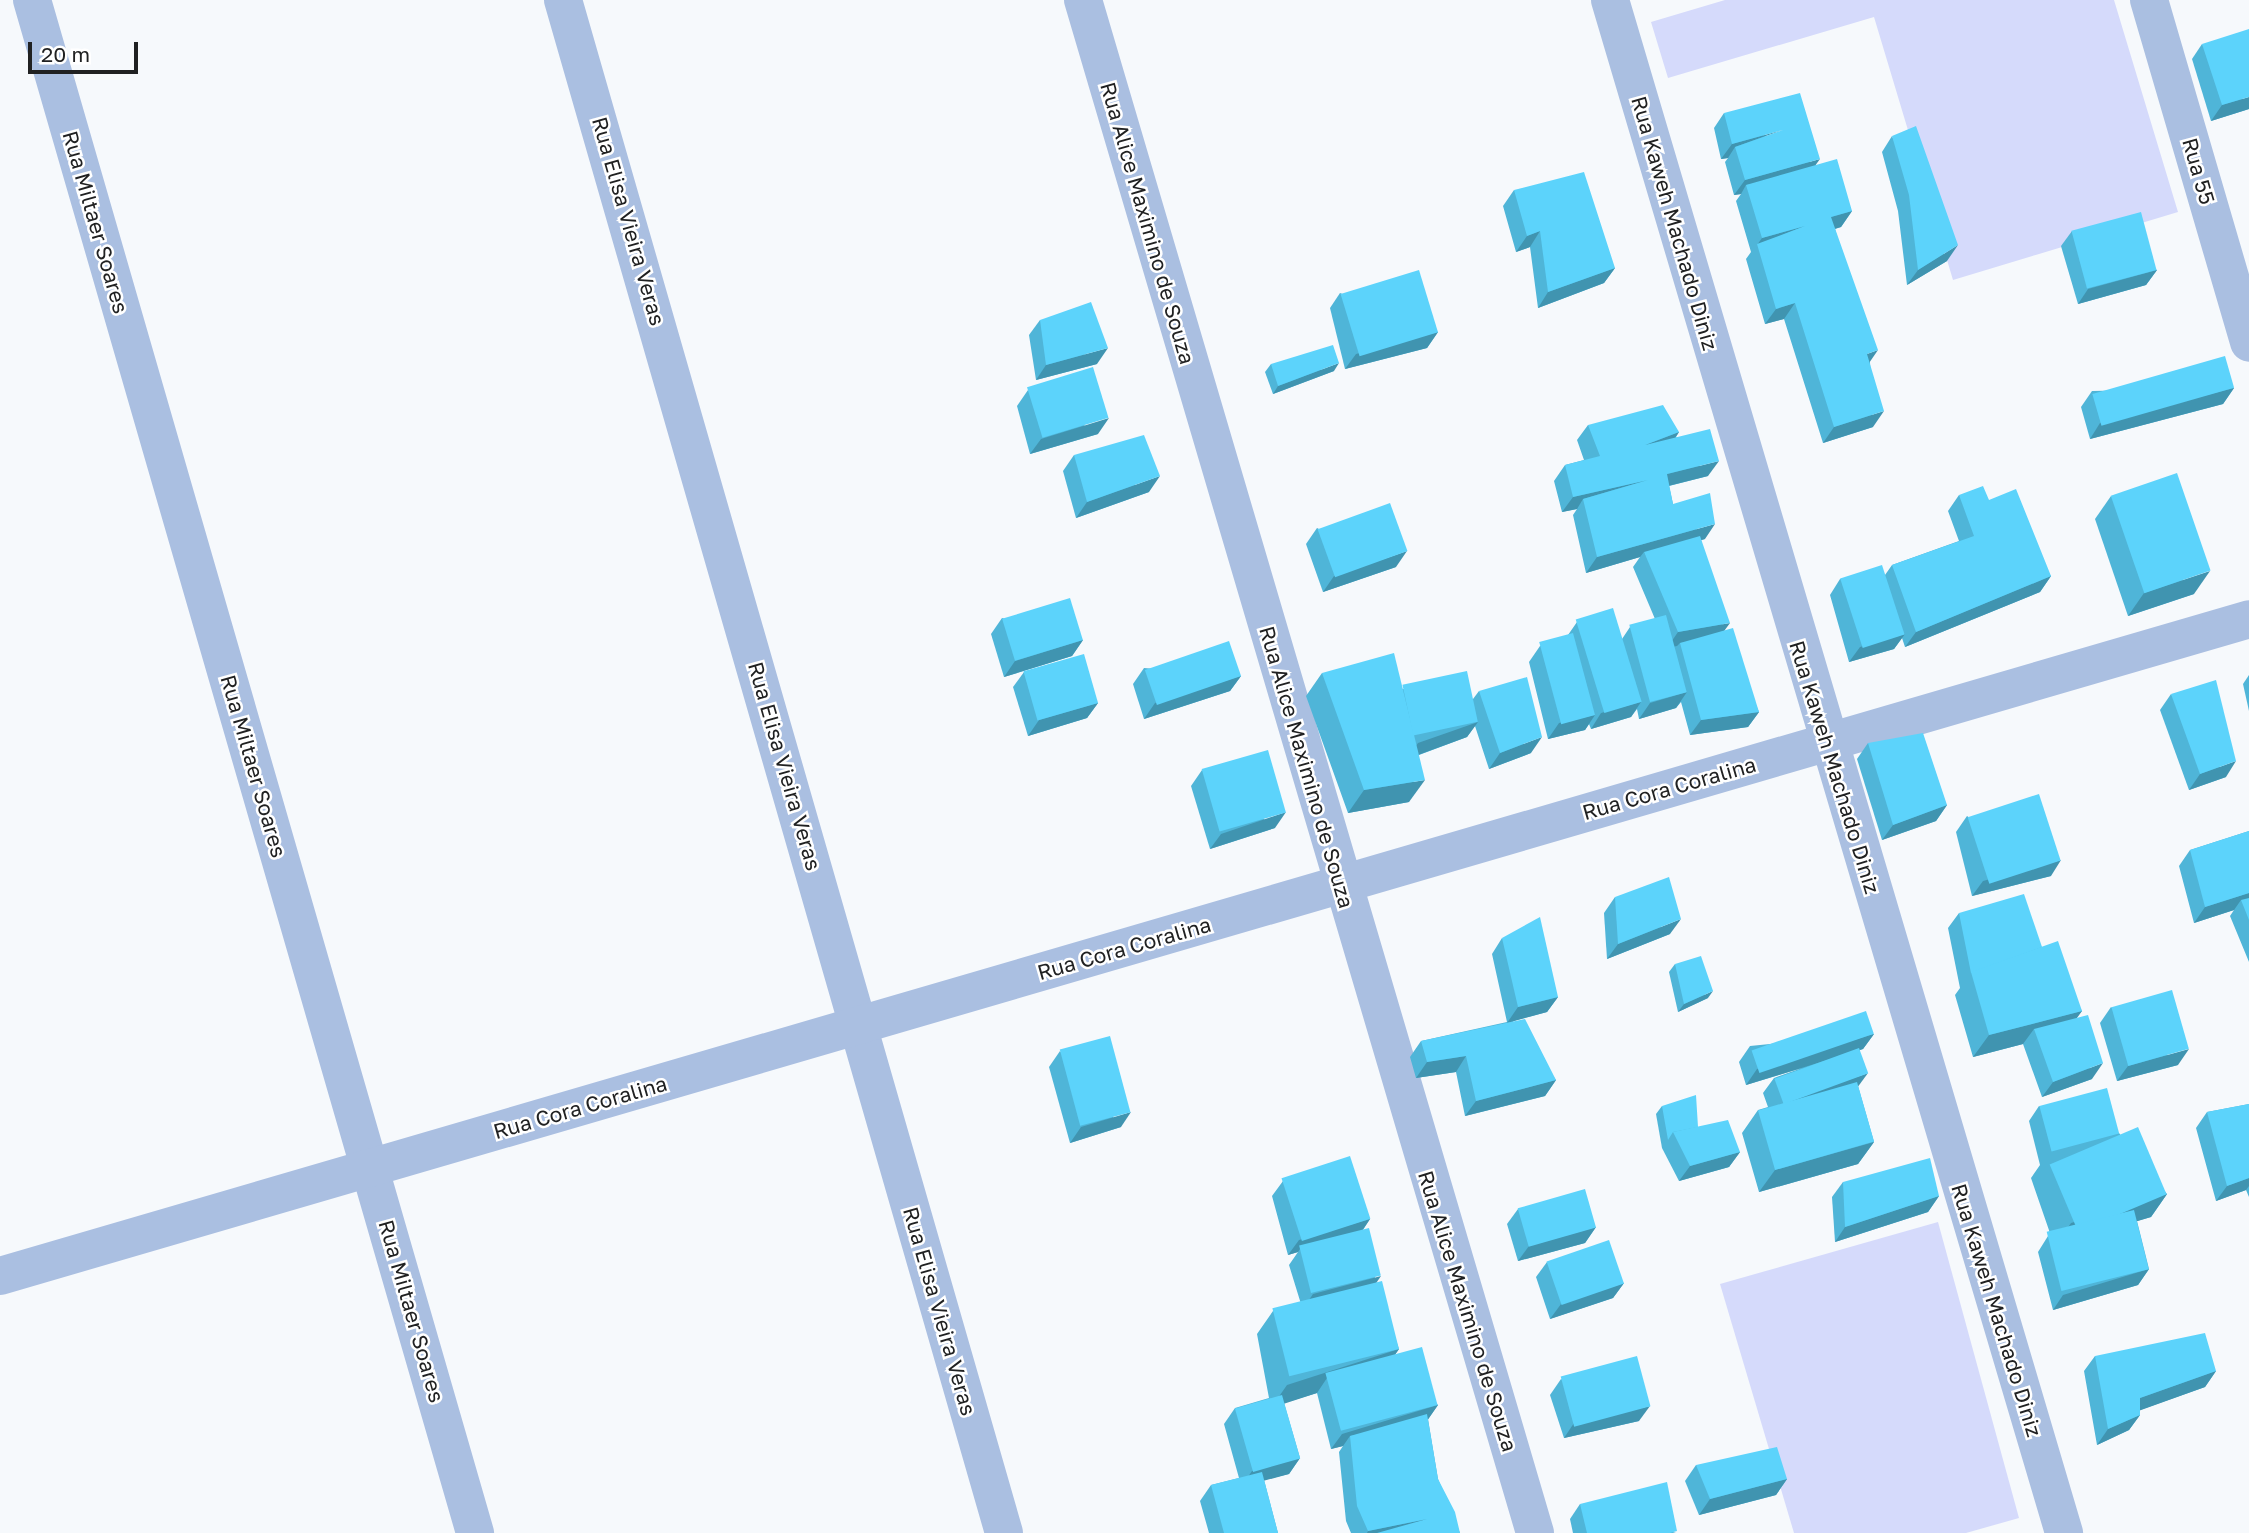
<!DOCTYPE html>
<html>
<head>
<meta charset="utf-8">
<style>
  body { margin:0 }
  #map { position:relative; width:2249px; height:1533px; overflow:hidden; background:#f6f9fc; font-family:"Golos Text",sans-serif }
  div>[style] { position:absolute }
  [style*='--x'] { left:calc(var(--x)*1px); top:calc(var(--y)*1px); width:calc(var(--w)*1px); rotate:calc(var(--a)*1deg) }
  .green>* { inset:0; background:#d5dafb }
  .street>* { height:38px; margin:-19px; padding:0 19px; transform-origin:19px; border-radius:19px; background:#aabfe1 }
  .wall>* { inset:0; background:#4fb5d8 }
  .shaded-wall>* { inset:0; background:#4094b0 }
  .building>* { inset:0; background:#5cd3fb; transform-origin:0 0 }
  span { translate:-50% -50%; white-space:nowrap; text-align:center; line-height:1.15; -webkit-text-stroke:5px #fff; paint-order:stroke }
  .street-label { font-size:21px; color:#202122 }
  .scale { position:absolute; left:28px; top:42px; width:110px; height:32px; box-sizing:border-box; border:4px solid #202122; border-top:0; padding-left:9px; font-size:21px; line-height:24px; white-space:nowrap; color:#202122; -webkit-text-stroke:5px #fff; paint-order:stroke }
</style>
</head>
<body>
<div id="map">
  <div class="green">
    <i style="clip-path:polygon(1725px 0,2114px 0,2178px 212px,1953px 280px,1874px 17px,1668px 78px,1651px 22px)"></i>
    <i style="clip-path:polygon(1938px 1222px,2019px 1518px,1966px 1533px,1794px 1533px,1720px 1284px)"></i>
  </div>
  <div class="street">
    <i style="--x:32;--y:0;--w:1596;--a:73.88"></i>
    <i style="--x:563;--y:0;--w:1595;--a:73.95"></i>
    <i style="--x:1083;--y:0;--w:1598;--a:73.57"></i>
    <i style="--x:1610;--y:0;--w:1599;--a:73.5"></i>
    <i style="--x:2149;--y:0;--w:357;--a:73.7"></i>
    <i style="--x:0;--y:1276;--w:2343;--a:-16.28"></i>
  </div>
  <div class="wall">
    <i style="clip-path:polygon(2202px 44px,2249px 109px,2211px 121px,2192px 59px)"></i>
    <i style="clip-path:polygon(1724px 113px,1816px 165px,1852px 211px,1841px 227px,1835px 229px,1870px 362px,1873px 427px,1823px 443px,1784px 319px,1765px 324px,1746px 259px,1751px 252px,1736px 201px,1741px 194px,1734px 195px,1725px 162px,1728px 158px,1721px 159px,1714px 128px)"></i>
    <i style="clip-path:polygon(1892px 136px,1947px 261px,1907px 285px,1898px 211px,1882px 152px)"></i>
    <i style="clip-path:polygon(1514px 190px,1615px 268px,1604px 283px,1538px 308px,1530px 247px,1516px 252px,1503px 206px)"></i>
    <i style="clip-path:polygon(2072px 231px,2157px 270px,2146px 285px,2078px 304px,2061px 246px)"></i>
    <i style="clip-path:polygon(1340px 293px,1438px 332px,1427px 348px,1345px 369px,1330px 308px)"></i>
    <i style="clip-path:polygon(1040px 320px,1097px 364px,1036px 380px,1029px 335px)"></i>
    <i style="clip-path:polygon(1271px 364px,1334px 371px,1273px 394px,1265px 372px)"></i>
    <i style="clip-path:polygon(2234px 388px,2223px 404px,2090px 439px,2081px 407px,2092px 391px)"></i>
    <i style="clip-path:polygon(1028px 390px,1098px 434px,1030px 454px,1017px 406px)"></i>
    <i style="clip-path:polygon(1588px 425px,1679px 432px,1676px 437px,1708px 476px,1669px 486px,1673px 504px,1705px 539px,1701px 540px,1724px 630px,1759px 712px,1748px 727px,1690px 735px,1681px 702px,1676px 708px,1639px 719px,1637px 709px,1631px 717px,1591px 729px,1589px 724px,1585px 730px,1548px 739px,1529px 662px,1540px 646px,1568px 635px,1577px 622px,1622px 639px,1630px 627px,1655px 619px,1633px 567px,1640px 557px,1586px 573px,1573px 515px,1577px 509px,1562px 512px,1554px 481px,1565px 465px,1584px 460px,1577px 440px)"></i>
    <i style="clip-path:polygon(1074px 455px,1149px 492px,1076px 518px,1063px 471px)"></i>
    <i style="clip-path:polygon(1959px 495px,1989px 500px,2051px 576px,2040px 592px,1905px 647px,1902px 638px,1894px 649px,1849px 662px,1830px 595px,1840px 579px,1885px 575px,1892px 565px,1959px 541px,1948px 511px)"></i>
    <i style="clip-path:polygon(2111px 496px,2194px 594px,2128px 616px,2095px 519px)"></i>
    <i style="clip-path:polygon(1317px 528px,1396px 567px,1323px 592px,1306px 544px)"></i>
    <i style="clip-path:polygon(1002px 618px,1083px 640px,1072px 656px,1004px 677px,991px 634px)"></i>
    <i style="clip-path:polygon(1144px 668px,1241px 676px,1230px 691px,1144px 719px,1133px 684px)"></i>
    <i style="clip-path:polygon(1024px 672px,1098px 703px,1087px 718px,1028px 736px,1013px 687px)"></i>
    <i style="clip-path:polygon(1322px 673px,1403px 689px,1473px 699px,1479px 691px,1531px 753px,1489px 769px,1475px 726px,1467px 737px,1419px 755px,1409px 802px,1348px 813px,1306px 696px)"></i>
    <i style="clip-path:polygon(2249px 675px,2249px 711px,2243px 684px)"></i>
    <i style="clip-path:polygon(2171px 694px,2226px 777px,2189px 790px,2160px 710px)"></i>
    <i style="clip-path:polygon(1868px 743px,1947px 805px,1936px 821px,1882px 840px,1857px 759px)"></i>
    <i style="clip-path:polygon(1202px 770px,1275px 828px,1210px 849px,1191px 786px)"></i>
    <i style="clip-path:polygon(1967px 816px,2051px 876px,1972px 896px,1956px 832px)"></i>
    <i style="clip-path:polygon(2249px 831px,2249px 962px,2230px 916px,2234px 910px,2194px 923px,2179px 866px,2190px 850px)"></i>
    <i style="clip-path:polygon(1615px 897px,1670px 934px,1607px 959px,1604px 913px)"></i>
    <i style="clip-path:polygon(1959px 913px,2042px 947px,2082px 1011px,2076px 1018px,2092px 1079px,2042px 1097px,2023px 1044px,1973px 1057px,1955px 995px,1960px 988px,1948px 928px)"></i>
    <i style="clip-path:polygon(1502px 938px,1558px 997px,1547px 1012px,1513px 1021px,1556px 1080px,1545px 1096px,1465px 1116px,1456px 1072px,1416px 1078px,1410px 1057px,1421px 1041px,1507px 1022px,1492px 954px)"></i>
    <i style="clip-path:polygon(1675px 964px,1708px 998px,1678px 1012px,1669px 972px)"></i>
    <i style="clip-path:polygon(2111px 1007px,2178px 1065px,2117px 1081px,2100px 1023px)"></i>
    <i style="clip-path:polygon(1874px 1034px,1863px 1049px,1860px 1050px,1858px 1086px,1874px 1142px,1858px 1164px,1759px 1192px,1742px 1133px,1758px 1110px,1768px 1107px,1763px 1093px,1774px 1078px,1802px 1068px,1746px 1085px,1739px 1062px,1750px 1046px)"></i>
    <i style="clip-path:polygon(1060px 1051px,1121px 1127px,1070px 1143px,1049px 1067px)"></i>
    <i style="clip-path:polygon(2249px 1104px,2249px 1197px,2246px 1190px,2216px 1201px,2196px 1128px,2207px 1112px)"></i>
    <i style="clip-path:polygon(1662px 1106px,1740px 1152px,1729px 1167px,1679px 1181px,1662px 1148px,1656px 1114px)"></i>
    <i style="clip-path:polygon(2039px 1106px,2119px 1133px,2167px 1194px,2151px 1217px,2137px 1221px,2149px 1269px,2138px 1285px,2053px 1310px,2038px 1252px,2048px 1236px,2051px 1236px,2031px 1178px,2040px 1165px,2029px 1121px)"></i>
    <i style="clip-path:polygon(1283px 1181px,1370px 1219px,1363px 1230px,1376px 1282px,1399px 1349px,1394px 1356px,1438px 1405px,1428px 1419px,1438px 1479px,1460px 1533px,1351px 1533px,1346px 1521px,1339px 1452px,1343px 1446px,1331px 1449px,1317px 1393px,1284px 1403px,1300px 1458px,1289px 1474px,1264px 1480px,1278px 1533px,1209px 1533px,1200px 1501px,1211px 1485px,1239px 1478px,1224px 1424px,1235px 1408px,1269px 1398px,1257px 1334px,1273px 1311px,1301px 1304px,1289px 1265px,1298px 1252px,1288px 1255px,1272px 1196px)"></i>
    <i style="clip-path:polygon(1843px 1182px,1939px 1196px,1928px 1212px,1835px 1242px,1832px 1197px)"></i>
    <i style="clip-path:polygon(1518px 1209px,1596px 1227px,1585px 1243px,1518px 1261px,1507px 1224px)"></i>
    <i style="clip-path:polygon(1547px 1262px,1624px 1283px,1613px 1298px,1550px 1319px,1536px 1277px)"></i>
    <i style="clip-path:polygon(2095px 1356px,2216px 1371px,2205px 1387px,2140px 1410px,2140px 1415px,2129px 1430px,2097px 1445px,2084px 1371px)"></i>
    <i style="clip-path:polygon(1561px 1379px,1639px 1421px,1564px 1438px,1550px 1395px)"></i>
    <i style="clip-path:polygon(1696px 1465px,1787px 1479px,1776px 1495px,1699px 1515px,1685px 1481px)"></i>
    <i style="clip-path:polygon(1580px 1504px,1676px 1533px,1573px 1533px,1570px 1519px)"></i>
  </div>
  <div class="shaded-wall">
    <i style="clip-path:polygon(2249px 97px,2249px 109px,2211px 121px,2222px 105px)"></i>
    <i style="clip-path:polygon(1783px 130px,1735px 147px,1728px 158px,1721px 159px,1732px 144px)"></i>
    <i style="clip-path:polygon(1820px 159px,1809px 174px,1746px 185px,1741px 194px,1734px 195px,1745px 180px)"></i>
    <i style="clip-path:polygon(1852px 211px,1841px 227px,1820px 233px,1831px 217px)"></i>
    <i style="clip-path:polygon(1805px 226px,1757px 245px,1762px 238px)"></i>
    <i style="clip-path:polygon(1540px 231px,1530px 247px,1516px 252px,1527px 236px)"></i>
    <i style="clip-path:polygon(1958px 245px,1947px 261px,1907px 285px,1918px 270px)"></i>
    <i style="clip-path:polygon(1615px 268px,1604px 283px,1538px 308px,1548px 292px)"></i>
    <i style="clip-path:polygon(2157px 270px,2146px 285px,2078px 304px,2088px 289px)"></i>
    <i style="clip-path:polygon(1795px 303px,1784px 319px,1765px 324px,1776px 309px)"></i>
    <i style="clip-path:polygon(1438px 332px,1427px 348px,1345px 369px,1356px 354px)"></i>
    <i style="clip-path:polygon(1108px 348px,1097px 364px,1036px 380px,1046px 365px)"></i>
    <i style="clip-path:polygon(1878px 350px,1867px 366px,1867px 354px)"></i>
    <i style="clip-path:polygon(1339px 363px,1334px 371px,1273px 394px,1278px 386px)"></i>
    <i style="clip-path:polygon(2234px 388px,2223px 404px,2090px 439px,2100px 423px)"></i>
    <i style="clip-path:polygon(1884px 411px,1873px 427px,1823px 443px,1834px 427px)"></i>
    <i style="clip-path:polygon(1109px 418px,1098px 434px,1030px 454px,1041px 439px)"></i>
    <i style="clip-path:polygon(1679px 432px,1668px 448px,1645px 445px)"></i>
    <i style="clip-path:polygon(1719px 461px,1708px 476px,1656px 489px,1667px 474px)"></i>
    <i style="clip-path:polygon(1160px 476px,1149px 492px,1076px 518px,1087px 502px)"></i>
    <i style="clip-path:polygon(1648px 480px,1583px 499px,1577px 509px,1562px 512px,1573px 497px)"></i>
    <i style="clip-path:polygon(1715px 524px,1705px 539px,1646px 556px,1644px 552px,1640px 557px,1586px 573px,1597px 557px)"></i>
    <i style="clip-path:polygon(1407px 551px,1396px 567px,1323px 592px,1334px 576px)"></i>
    <i style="clip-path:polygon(2210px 571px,2194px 594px,2128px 616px,2144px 593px)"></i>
    <i style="clip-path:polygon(2051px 576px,2040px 592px,1905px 647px,1916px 632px)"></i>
    <i style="clip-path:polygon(1730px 623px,1719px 638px,1680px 643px,1677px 646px,1667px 648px,1678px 632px)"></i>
    <i style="clip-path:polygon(1905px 634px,1894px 649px,1849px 662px,1860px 647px)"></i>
    <i style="clip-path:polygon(1083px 640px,1072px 656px,1004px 677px,1015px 661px)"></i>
    <i style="clip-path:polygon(1241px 676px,1230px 691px,1144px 719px,1155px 703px)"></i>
    <i style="clip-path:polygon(1687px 692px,1676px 708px,1639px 719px,1650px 703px)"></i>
    <i style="clip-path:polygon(1641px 702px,1631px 717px,1591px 729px,1601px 713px)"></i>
    <i style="clip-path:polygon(1098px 703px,1087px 718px,1028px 736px,1039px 720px)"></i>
    <i style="clip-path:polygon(1759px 712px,1748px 727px,1690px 735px,1701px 720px)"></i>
    <i style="clip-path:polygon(1595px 715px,1585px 730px,1548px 739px,1559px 723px)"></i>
    <i style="clip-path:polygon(1478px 722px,1467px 737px,1407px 759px,1418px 743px)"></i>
    <i style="clip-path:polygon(1542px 737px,1531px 753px,1489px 769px,1500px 753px)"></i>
    <i style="clip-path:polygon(2236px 761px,2226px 777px,2189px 790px,2200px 774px)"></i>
    <i style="clip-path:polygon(1425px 780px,1409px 802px,1348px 813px,1364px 790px)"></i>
    <i style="clip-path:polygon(1947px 805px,1936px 821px,1882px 840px,1893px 825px)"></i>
    <i style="clip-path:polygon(1286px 812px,1275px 828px,1210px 849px,1221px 834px)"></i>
    <i style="clip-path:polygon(2061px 860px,2051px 876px,1972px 896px,1983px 881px)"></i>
    <i style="clip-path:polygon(2249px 893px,2249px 906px,2241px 900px,2234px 910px,2194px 923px,2205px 907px)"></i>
    <i style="clip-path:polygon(1681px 919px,1670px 934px,1607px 959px,1618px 944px)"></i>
    <i style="clip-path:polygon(1713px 991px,1708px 998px,1678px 1012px,1684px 1004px)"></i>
    <i style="clip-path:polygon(1558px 997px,1547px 1012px,1507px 1023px,1518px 1007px)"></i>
    <i style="clip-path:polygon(2082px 1011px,2066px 1033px,2034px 1029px,2023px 1044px,1973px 1057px,1989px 1035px)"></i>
    <i style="clip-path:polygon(1874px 1034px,1863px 1049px,1746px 1085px,1757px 1069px)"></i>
    <i style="clip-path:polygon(2189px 1049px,2178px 1065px,2117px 1081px,2128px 1066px)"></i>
    <i style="clip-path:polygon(1466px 1056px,1456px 1072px,1416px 1078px,1427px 1062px)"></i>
    <i style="clip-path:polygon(2103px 1063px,2092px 1079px,2042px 1097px,2053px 1082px)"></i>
    <i style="clip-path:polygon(1868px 1073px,1857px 1088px,1783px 1103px)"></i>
    <i style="clip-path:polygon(1556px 1080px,1545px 1096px,1465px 1116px,1476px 1101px)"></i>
    <i style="clip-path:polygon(1131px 1112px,1121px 1127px,1070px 1143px,1081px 1127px)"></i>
    <i style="clip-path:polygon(1874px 1142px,1858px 1164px,1759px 1192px,1775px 1170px)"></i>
    <i style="clip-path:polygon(1740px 1152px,1729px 1167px,1679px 1181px,1690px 1166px)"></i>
    <i style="clip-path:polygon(2249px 1178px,2249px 1186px,2246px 1190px,2216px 1201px,2227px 1186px)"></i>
    <i style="clip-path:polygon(2167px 1194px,2151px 1217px,2055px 1246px,2071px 1223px)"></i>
    <i style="clip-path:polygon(1939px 1196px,1928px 1212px,1835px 1242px,1845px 1227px)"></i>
    <i style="clip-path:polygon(1370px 1219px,1359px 1235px,1300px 1249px,1298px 1252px,1288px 1255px,1299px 1240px)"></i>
    <i style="clip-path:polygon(1596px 1227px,1585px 1243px,1518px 1261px,1529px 1246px)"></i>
    <i style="clip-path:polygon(2149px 1269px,2138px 1285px,2053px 1310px,2063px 1295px)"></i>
    <i style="clip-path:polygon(1381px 1276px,1370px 1292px,1303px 1309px,1313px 1294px)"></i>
    <i style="clip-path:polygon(1624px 1283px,1613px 1298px,1550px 1319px,1561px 1304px)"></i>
    <i style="clip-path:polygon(1399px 1349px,1383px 1372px,1327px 1378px,1317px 1393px,1271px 1408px,1287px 1385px)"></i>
    <i style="clip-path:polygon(2216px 1371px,2205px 1387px,2130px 1414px,2140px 1398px)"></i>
    <i style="clip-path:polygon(1438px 1405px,1427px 1421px,1350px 1436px,1343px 1446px,1331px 1449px,1342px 1434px)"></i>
    <i style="clip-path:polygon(1650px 1406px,1639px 1421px,1564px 1438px,1574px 1423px)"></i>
    <i style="clip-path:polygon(2140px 1415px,2129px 1430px,2097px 1445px,2108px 1429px)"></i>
    <i style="clip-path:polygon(1300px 1458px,1289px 1474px,1241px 1487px,1252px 1471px)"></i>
    <i style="clip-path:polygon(1787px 1479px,1776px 1495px,1699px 1515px,1710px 1499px)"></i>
    <i style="clip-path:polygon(1427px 1519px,1417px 1533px,1367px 1533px,1368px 1531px)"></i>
  </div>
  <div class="building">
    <i style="clip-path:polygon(2249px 29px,2249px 97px,2222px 105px,2202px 44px)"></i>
    <i style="clip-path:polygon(1800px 93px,1820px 159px,1745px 180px,1735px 147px,1783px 130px,1732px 144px,1724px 113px)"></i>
    <i style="clip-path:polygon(1916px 126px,1958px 245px,1918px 270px,1909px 195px,1892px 136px)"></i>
    <i style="clip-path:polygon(1837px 159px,1852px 211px,1831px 217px,1878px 350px,1867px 354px,1884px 411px,1834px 427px,1795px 303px,1776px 309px,1757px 244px,1805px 226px,1762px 238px,1746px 185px)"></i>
    <i style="clip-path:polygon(1584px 172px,1615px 268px,1548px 292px,1540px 231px,1527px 236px,1514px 190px)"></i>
    <i style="left:2141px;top:212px;width:60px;height:72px;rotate:75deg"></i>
    <i style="left:1419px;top:270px;width:65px;height:82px;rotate:73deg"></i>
    <i style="clip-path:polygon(1091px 302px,1108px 348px,1046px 365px,1040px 320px)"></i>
    <i style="clip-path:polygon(1333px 345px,1339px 363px,1278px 386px,1271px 364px)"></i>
    <i style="left:2225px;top:356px;width:33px;height:138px;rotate:74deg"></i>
    <i style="left:1093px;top:367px;width:53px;height:69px;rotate:73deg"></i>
    <i style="clip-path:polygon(1663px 405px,1679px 432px,1645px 445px,1710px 429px,1719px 461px,1667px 474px,1673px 504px,1710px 493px,1715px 524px,1597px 557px,1583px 499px,1648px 480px,1573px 497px,1565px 465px,1600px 456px,1588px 425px)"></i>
    <i style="clip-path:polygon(1144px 435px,1160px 476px,1087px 502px,1074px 455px)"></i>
    <i style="left:2177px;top:473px;width:103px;height:70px;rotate:71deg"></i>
    <i style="clip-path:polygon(1983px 486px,1989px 500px,2016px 489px,2051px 576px,1916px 632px,1892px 565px,1974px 536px,1959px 495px)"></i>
    <i style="left:1390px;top:503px;width:51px;height:77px;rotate:70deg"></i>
    <i style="clip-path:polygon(1700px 536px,1730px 623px,1678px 632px,1644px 552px)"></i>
    <i style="left:1882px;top:565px;width:73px;height:44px;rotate:72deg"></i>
    <i style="left:1070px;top:598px;width:44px;height:71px;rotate:73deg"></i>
    <i style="left:1613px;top:608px;width:98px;height:39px;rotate:73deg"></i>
    <i style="left:1666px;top:615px;width:80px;height:38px;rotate:75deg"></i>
    <i style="clip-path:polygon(1733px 628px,1759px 712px,1701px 720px,1680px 643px)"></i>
    <i style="left:1573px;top:633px;width:85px;height:35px;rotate:75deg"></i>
    <i style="left:1229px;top:641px;width:37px;height:89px;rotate:71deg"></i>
    <i style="clip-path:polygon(1394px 653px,1425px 780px,1364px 790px,1322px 673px)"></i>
    <i style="left:1084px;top:654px;width:51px;height:63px;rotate:74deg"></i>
    <i style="left:1467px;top:671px;width:52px;height:66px;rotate:78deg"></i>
    <i style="clip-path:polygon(1527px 677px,1542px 737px,1500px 753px,1479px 691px)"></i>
    <i style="clip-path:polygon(2216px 680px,2236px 761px,2200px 774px,2171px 694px)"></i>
    <i style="clip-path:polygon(1923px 733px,1947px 805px,1893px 825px,1868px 743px)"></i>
    <i style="left:1268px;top:750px;width:65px;height:69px;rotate:74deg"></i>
    <i style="left:2039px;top:794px;width:70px;height:75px;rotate:72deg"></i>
    <i style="clip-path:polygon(2249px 831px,2249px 893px,2205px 907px,2190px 850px)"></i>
    <i style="clip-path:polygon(1669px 877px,1681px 919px,1618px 944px,1615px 897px)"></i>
    <i style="clip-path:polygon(2024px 894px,2042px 947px,1971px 973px,1959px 913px)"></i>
    <i style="clip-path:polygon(2249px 898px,2249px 920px,2241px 900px)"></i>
    <i style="clip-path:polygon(1540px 917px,1558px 997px,1518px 1007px,1502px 938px)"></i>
    <i style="clip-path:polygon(2058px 941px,2082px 1011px,1989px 1035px,1971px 972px)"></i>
    <i style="clip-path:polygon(1701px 956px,1713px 991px,1684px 1004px,1675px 964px)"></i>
    <i style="left:2172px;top:990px;width:61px;height:63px;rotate:74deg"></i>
    <i style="left:1866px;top:1011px;width:24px;height:121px;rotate:71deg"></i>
    <i style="clip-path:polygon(2088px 1015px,2103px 1063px,2053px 1082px,2034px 1029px)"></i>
    <i style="clip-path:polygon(1525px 1019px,1556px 1080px,1476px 1101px,1466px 1056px,1427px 1062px,1421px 1041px)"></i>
    <i style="left:1110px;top:1036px;width:79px;height:52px;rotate:75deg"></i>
    <i style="left:1859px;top:1048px;width:27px;height:90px;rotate:70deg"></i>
    <i style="left:1857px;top:1082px;width:62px;height:103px;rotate:74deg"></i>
    <i style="left:2107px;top:1088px;width:47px;height:70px;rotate:75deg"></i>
    <i style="clip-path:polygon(1696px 1095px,1698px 1127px,1673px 1132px,1668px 1140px,1662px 1106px)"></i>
    <i style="clip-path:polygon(2249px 1104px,2249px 1178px,2227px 1186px,2207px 1112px)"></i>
    <i style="clip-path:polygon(1728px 1120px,1740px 1152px,1690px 1166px,1673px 1132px)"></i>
    <i style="left:2138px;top:1127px;width:73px;height:96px;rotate:67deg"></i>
    <i style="left:1350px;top:1156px;width:66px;height:72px;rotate:72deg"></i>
    <i style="clip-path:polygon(1930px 1158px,1939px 1196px,1845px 1227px,1843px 1182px)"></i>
    <i style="left:1585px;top:1189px;width:40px;height:70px;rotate:74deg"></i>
    <i style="left:2134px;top:1210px;width:61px;height:90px;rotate:76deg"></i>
    <i style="left:1369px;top:1228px;width:49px;height:72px;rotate:76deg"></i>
    <i style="left:1609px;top:1240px;width:46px;height:66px;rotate:71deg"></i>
    <i style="left:1382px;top:1281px;width:70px;height:113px;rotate:76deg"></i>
    <i style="clip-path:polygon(2205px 1333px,2216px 1371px,2140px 1398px,2140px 1415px,2108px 1429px,2095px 1356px)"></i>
    <i style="left:1422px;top:1347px;width:60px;height:100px;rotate:75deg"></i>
    <i style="left:1637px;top:1356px;width:52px;height:79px;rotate:75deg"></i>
    <i style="left:1282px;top:1395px;width:66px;height:49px;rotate:74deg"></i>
    <i style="clip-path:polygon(1427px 1414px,1438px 1479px,1455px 1512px,1460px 1533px,1377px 1533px,1427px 1519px,1368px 1531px,1357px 1506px,1350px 1436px)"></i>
    <i style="clip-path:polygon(1777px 1447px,1787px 1479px,1710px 1499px,1696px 1465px)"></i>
    <i style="clip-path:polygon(1262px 1472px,1278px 1533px,1224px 1533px,1211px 1485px)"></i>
    <i style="clip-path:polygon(1667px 1482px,1677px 1531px,1670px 1533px,1587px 1533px,1580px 1504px)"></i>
  </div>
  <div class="street-label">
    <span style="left:2199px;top:171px;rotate:74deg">Rua 55</span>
    <span style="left:629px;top:221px;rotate:74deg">Rua Elisa Vieira Veras</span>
    <span style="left:96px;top:222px;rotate:74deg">Rua Miltaer Soares</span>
    <span style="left:1148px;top:223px;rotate:74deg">Rua Alice Maximino de Souza</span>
    <span style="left:1675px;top:223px;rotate:74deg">Rua Kaweh Machado Diniz</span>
    <span style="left:254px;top:766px;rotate:74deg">Rua Miltaer Soares</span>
    <span style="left:785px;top:766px;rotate:74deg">Rua Elisa Vieira Veras</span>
    <span style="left:1307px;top:767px;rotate:74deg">Rua Alice Maximino de Souza</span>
    <span style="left:1835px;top:767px;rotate:73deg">Rua Kaweh Machado Diniz</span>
    <span style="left:1669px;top:788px;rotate:-16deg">Rua Cora Coralina</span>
    <span style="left:1124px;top:948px;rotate:-16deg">Rua Cora Coralina</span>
    <span style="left:580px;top:1107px;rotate:-16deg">Rua Cora Coralina</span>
    <span style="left:1997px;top:1310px;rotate:73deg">Rua Kaweh Machado Diniz</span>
    <span style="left:412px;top:1311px;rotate:74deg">Rua Miltaer Soares</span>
    <span style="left:940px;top:1311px;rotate:74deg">Rua Elisa Vieira Veras</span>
    <span style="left:1468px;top:1311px;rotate:73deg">Rua Alice Maximino de Souza</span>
  </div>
  <div class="scale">20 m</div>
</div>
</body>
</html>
